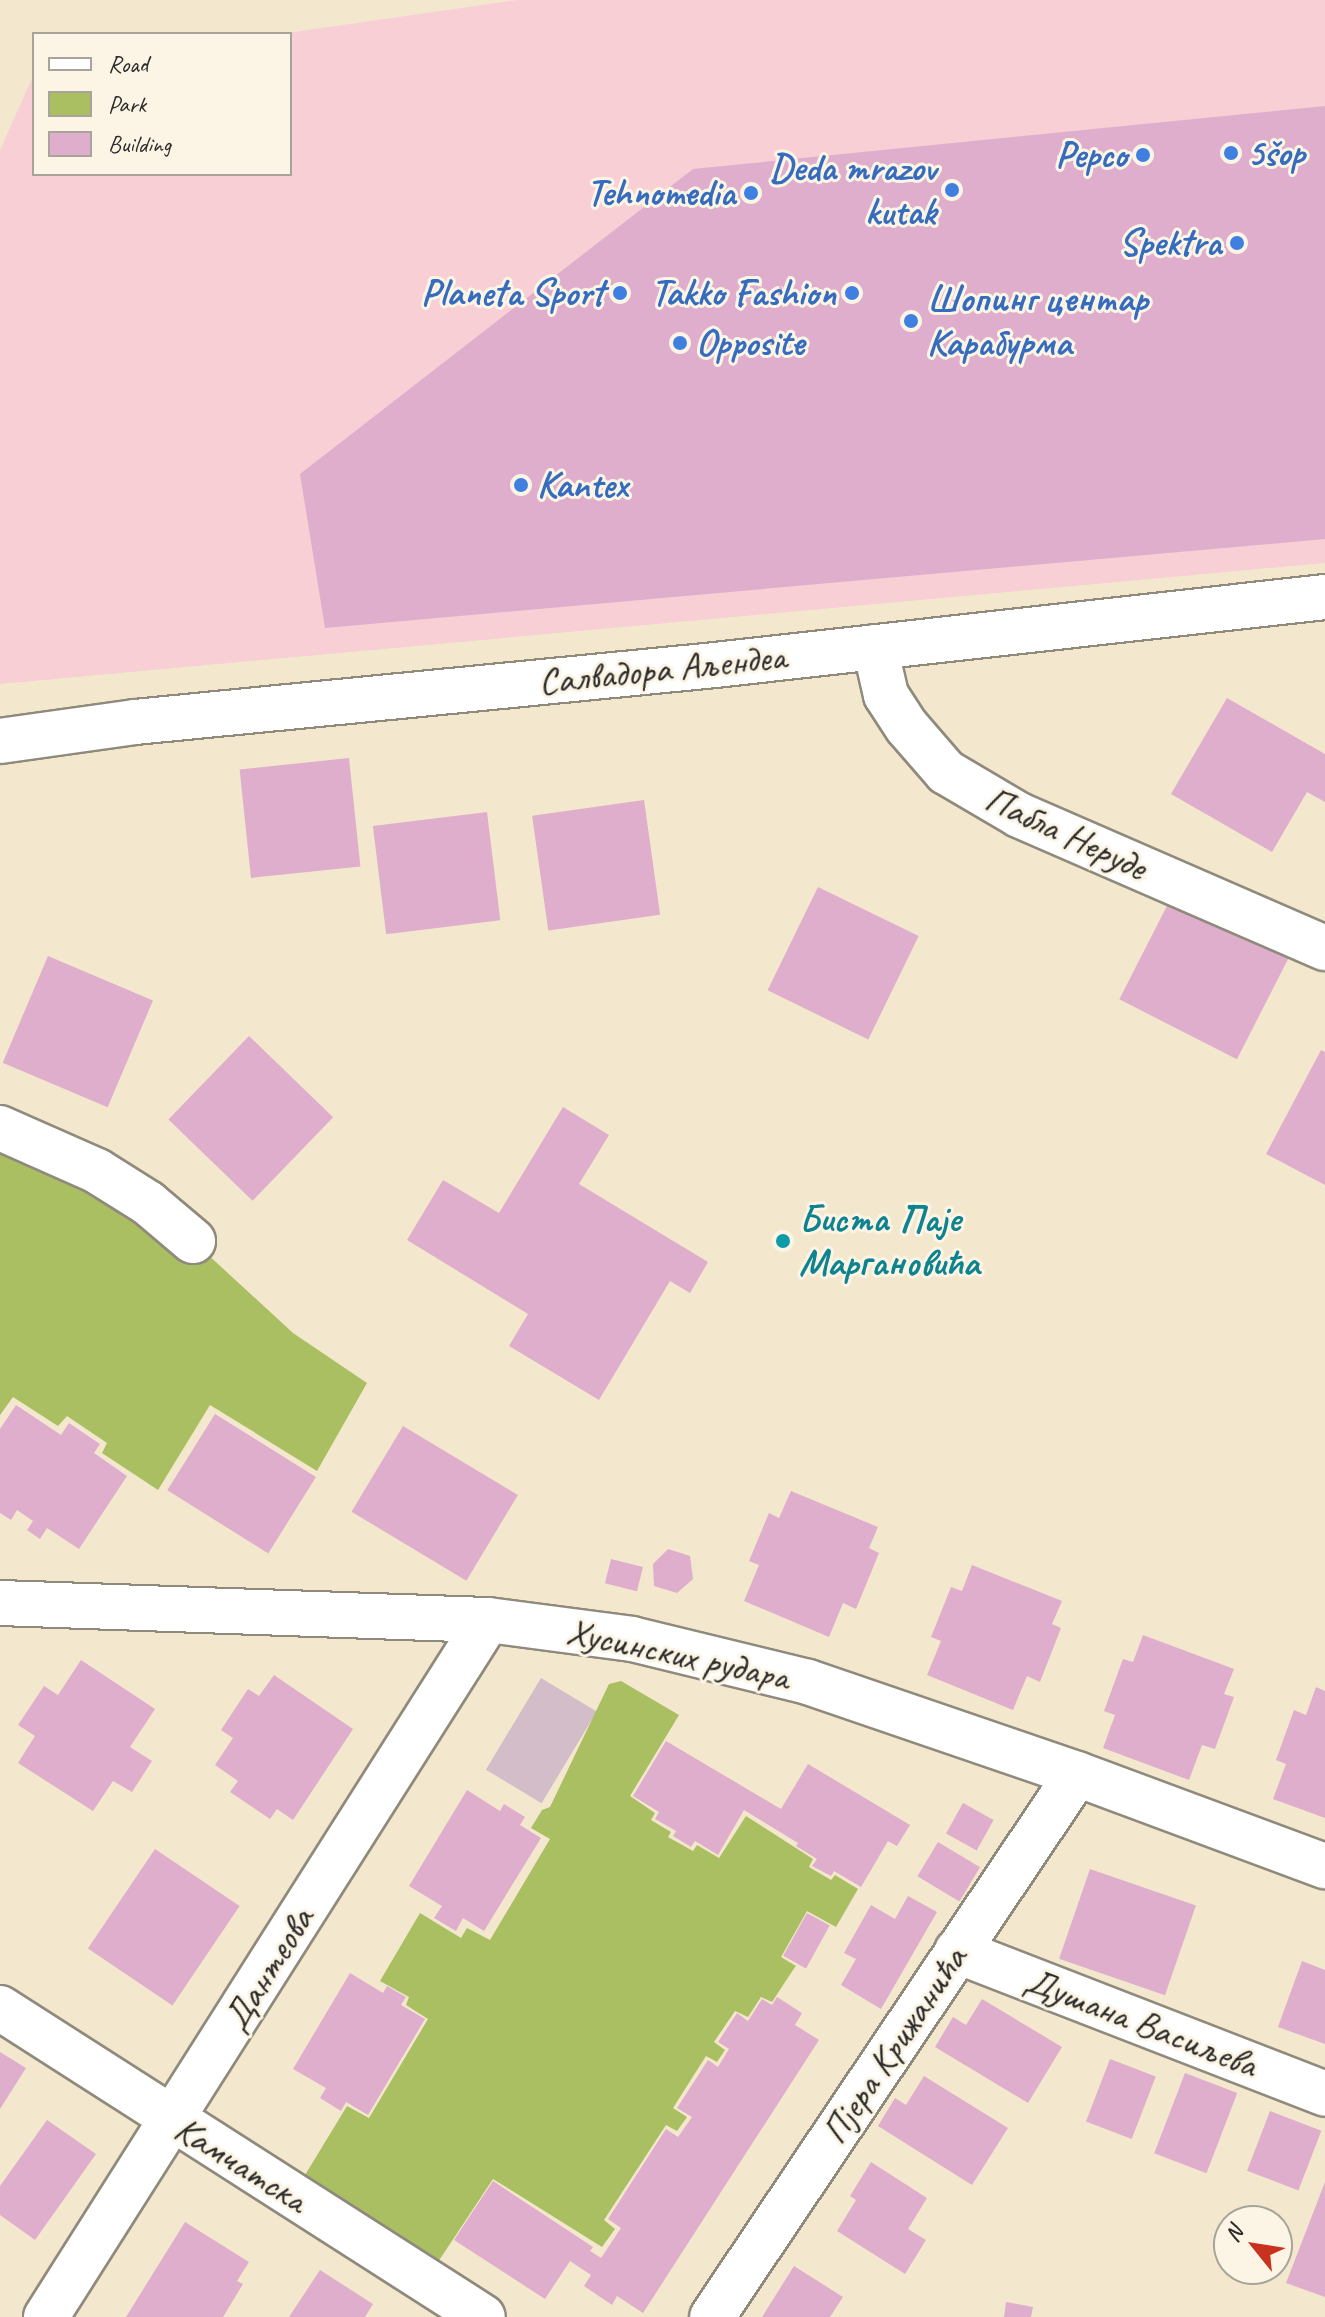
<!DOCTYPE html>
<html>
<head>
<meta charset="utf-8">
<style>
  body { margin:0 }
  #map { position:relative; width:1325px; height:2317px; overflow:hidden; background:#f3e8cd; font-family:Caveat,sans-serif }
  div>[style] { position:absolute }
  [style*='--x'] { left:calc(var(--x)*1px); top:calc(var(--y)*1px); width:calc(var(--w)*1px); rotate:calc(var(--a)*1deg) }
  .built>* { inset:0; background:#f7cfd5 }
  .industrial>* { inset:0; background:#d2bdc8; transform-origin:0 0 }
  .green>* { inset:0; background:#aabe62 }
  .building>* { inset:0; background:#dfaecc; transform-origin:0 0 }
  .roads { filter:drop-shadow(2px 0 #8f8a7c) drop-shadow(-2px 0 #8f8a7c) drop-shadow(0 2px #8f8a7c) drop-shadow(0 -2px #8f8a7c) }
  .minor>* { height:44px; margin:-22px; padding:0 22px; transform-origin:22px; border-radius:22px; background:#fff }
  .tertiary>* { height:44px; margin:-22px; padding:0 22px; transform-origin:22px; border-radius:22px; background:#fff }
  .dots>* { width:22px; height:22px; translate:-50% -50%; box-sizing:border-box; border:4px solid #fcf5e5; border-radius:50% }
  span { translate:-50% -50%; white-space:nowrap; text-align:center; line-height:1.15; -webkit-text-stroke:6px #fcf5e5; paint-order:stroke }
  .shop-label { font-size:38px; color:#366cbe; font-weight:700 }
  .left { translate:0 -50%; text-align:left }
  .right { translate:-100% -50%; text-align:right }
  .street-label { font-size:38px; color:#2b2b2b }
  .culture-label { font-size:38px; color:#0d838f; font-weight:700 }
  .legend { position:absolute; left:32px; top:32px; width:260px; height:144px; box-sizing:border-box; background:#fcf5e5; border:2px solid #a8a49b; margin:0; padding:10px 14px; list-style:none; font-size:24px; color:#2b2b2b }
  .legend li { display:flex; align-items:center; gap:16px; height:40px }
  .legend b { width:40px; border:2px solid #a8a49b }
  .north { position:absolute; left:1213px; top:2205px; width:80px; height:80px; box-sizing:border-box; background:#fcf5e5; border:2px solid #a8a49b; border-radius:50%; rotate:300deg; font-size:22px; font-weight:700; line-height:32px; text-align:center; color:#2b2b2b }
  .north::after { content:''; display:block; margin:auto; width:28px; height:36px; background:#c8321e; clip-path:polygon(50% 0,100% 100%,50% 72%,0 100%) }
</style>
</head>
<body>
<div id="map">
  <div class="built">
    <i style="clip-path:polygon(517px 0,1325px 0,1325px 563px,0 684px,0 150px,34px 74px,34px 174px,290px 174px,290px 34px,280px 34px)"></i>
  </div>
  <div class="industrial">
    <i style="left:541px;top:1678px;width:65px;height:107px;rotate:31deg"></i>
  </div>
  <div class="green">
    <i style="clip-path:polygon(0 1128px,193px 1241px,293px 1333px,367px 1383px,317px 1471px,210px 1405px,158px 1490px,102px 1453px,107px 1443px,67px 1416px,58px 1426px,13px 1397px,0 1415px)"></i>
    <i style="clip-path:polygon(621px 1681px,679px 1715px,630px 1796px,655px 1813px,651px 1820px,671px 1832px,668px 1837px,693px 1851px,697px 1845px,719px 1858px,746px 1816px,813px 1859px,809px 1867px,831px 1880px,835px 1875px,858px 1889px,836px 1927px,807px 1911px,781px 1957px,796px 1966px,793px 1970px,772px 2002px,761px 1997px,748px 2017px,735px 2011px,714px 2042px,725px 2050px,717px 2062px,706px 2056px,673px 2108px,687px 2117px,677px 2131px,666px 2125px,604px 2220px,615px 2229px,602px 2247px,493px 2179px,438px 2262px,302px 2180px,347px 2106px,369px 2118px,428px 2019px,406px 2005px,409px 1997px,380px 1981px,420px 1913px,461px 1938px,467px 1928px,490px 1940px,550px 1839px,531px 1828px,542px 1810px,550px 1807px,609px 1684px)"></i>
  </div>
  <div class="building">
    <i style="clip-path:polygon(1325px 106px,1325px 539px,325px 628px,300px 474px,693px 169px)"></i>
    <i style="clip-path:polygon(1227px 698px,1325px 754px,1325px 802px,1307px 792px,1272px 852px,1171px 794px)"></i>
    <i style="left:349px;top:758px;width:109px;height:110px;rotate:84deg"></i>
    <i style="left:644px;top:800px;width:116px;height:113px;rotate:82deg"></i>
    <i style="left:487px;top:812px;width:109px;height:115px;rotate:83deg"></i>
    <i style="left:818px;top:887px;width:112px;height:115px;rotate:26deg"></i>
    <i style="left:1172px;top:896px;width:132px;height:116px;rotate:27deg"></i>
    <i style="left:48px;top:956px;width:114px;height:116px;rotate:23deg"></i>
    <i style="left:249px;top:1036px;width:117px;height:116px;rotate:44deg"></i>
    <i style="clip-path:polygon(1321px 1050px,1325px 1052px,1325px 1185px,1266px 1154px)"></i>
    <i style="clip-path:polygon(563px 1107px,609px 1135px,579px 1184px,708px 1262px,690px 1293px,670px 1281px,599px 1400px,509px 1346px,528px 1314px,407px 1240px,443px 1180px,499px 1213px)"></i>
    <i style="clip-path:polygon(16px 1405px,61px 1435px,69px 1423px,100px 1444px,94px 1453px,127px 1476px,79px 1549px,47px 1528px,40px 1539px,27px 1530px,33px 1521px,17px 1510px,11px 1520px,0 1513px,0 1429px)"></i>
    <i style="left:215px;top:1414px;width:119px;height:90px;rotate:32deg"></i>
    <i style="left:403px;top:1426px;width:134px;height:100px;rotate:31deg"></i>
    <i style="clip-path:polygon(791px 1491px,878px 1527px,869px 1548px,879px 1553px,856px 1609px,843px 1603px,829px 1637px,744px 1601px,759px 1565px,749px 1561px,769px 1513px,779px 1518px)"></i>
    <i style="clip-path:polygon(668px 1549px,690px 1556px,693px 1579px,677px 1593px,654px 1586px,653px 1564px)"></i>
    <i style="left:611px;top:1559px;width:33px;height:25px;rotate:14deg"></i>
    <i style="clip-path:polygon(972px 1565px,1062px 1601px,1052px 1624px,1061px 1628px,1040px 1682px,1027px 1676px,1013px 1710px,927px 1675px,941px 1641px,931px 1637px,951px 1587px,962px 1591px)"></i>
    <i style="clip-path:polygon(1143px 1635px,1234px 1669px,1224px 1694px,1234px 1697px,1215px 1749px,1202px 1745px,1189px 1780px,1103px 1748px,1115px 1715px,1104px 1711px,1123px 1659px,1133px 1662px)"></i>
    <i style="clip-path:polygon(81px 1660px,155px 1709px,130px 1747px,152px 1761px,132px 1792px,113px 1781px,93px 1811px,18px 1763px,35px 1736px,18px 1725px,44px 1686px,58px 1695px)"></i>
    <i style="clip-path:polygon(274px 1675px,353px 1729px,293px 1820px,277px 1809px,270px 1819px,230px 1792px,238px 1781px,215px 1765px,233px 1738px,221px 1730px,248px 1689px,259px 1696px)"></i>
    <i style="clip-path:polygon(1316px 1687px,1325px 1691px,1325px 1818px,1273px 1799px,1286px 1764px,1276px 1760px,1294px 1710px,1306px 1715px)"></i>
    <i style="clip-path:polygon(666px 1741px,781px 1809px,808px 1764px,910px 1825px,897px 1846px,888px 1841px,861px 1887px,834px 1871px,831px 1876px,812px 1866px,817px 1859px,796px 1846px,798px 1843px,744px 1810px,718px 1855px,695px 1841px,691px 1847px,673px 1836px,676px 1831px,655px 1819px,659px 1812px,633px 1796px)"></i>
    <i style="clip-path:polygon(467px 1790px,500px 1811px,504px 1804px,525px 1817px,520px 1825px,541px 1838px,484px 1931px,463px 1918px,456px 1931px,434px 1918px,442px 1906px,409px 1886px)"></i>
    <i style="left:963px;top:1803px;width:35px;height:35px;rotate:29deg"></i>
    <i style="left:938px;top:1842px;width:49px;height:40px;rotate:31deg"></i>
    <i style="left:155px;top:1849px;width:102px;height:120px;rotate:34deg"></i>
    <i style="left:1090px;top:1869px;width:112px;height:95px;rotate:19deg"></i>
    <i style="clip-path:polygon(908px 1896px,937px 1912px,881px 2009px,841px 1985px,856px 1959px,844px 1953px,871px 1905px,895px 1919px)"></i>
    <i style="left:807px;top:1913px;width:26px;height:49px;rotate:29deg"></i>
    <i style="clip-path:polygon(1302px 1961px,1325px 1970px,1325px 2044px,1278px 2027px)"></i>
    <i style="clip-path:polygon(350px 1973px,383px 1993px,387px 1986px,406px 1997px,401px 2005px,425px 2019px,368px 2115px,346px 2102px,341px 2111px,320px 2098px,326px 2088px,293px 2069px)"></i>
    <i style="clip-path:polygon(777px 1997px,802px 2013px,795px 2025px,819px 2040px,643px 2313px,617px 2296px,612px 2305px,584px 2286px,591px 2275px,570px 2261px,545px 2299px,454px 2240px,493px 2181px,593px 2247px,590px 2251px,601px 2258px,621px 2228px,608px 2219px,666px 2129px,678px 2137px,692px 2117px,677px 2108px,708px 2060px,718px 2067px,729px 2049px,718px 2042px,737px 2013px,748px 2021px,762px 1999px,772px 2005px)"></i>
    <i style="clip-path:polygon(982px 1999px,1062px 2047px,1028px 2103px,935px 2047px,953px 2017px,966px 2025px)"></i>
    <i style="clip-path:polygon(0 2052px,26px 2068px,0 2109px)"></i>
    <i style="left:1110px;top:2059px;width:49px;height:67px;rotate:21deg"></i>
    <i style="left:1185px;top:2073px;width:56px;height:86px;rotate:21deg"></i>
    <i style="clip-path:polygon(924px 2076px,1008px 2128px,972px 2185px,878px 2126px,895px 2098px,906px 2105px)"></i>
    <i style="left:1270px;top:2111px;width:55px;height:64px;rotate:21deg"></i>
    <i style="clip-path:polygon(47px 2120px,96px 2154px,35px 2240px,0 2215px,0 2186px)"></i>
    <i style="clip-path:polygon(871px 2162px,927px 2198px,908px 2229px,926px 2240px,905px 2274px,837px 2231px,856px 2200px,850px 2196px)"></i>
    <i style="clip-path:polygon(1325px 2182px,1325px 2297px,1286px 2283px)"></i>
    <i style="clip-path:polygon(185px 2222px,249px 2262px,237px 2281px,243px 2284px,223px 2317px,126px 2317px)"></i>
    <i style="clip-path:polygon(794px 2266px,843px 2297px,830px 2317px,762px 2317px)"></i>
    <i style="clip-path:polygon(320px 2270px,373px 2304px,365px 2317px,289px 2317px)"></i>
    <i style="clip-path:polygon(1006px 2302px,1033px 2307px,1031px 2317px,1004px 2317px)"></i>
  </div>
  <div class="roads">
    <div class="minor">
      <i style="--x:875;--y:647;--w:49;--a:77.1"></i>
      <i style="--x:886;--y:695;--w:38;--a:57"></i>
      <i style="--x:907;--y:727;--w:60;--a:49.1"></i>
      <i style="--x:946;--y:772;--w:85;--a:30.5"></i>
      <i style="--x:1019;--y:815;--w:334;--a:23.5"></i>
      <i style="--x:0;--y:1128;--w:106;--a:23.9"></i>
      <i style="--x:97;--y:1171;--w:60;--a:32.1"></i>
      <i style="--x:148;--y:1203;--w:59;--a:40.2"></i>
      <i style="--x:0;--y:1603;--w:488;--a:2"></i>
      <i style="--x:488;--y:1620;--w:145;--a:7.5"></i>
      <i style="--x:632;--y:1639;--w:181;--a:13.7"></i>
      <i style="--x:808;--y:1682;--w:284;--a:18.9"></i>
      <i style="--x:1077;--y:1774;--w:265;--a:20.4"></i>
      <i style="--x:957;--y:1951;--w:395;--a:21.2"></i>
      <i style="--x:0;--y:2008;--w:573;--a:32.61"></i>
      <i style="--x:46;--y:2317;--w:825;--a:-57.62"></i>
      <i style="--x:712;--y:2317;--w:654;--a:-56.09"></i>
    </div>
    <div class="tertiary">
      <i style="--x:0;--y:741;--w:136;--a:-8"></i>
      <i style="--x:135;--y:722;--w:583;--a:-5.61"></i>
      <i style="--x:715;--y:665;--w:614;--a:-6.36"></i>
    </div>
  </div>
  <div class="dots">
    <i style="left:1231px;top:153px;background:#3f7fe0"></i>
    <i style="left:1143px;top:155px;background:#3f7fe0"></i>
    <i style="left:952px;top:190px;background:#3f7fe0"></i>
    <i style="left:751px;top:193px;background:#3f7fe0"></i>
    <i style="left:1237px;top:243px;background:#3f7fe0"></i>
    <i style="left:620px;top:293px;background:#3f7fe0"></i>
    <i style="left:852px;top:293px;background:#3f7fe0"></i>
    <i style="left:911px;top:321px;background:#3f7fe0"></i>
    <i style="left:680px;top:343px;background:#3f7fe0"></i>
    <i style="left:521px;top:485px;background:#3f7fe0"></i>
    <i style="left:783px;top:1241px;background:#0f9aa8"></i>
  </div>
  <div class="shop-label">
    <span class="left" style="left:1247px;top:153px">5šop</span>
    <span class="right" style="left:1127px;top:155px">Pepco</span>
    <span class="right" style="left:936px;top:190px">Deda mrazov<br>kutak</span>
    <span class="right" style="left:735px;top:193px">Tehnomedia</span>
    <span class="right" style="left:1221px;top:243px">Spektra</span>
    <span class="right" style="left:604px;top:293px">Planeta Sport</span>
    <span class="right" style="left:836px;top:293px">Takko Fashion</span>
    <span class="left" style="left:927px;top:321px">Шопинг центар<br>Карабурма</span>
    <span class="left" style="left:696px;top:343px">Opposite</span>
    <span class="left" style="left:537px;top:485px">Kantex</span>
  </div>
  <div class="street-label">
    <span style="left:662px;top:669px;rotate:-6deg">Салвадора Аљендеа</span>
    <span style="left:1066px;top:833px;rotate:25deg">Пабла Неруде</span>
    <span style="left:678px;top:1654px;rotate:12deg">Хусинских рудара</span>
    <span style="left:268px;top:1969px;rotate:-58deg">Дантеова</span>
    <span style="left:1141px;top:2022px;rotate:21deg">Душана Васиљева</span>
    <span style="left:894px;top:2045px;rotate:-56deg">Пјера Крижанића</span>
    <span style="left:241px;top:2164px;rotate:32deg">Камчатска</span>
  </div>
  <div class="culture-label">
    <span class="left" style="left:799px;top:1241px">Биста Паје<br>Маргановића</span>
  </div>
  <ul class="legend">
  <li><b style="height:10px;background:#fff"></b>Road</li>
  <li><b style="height:22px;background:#aabe62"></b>Park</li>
  <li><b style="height:22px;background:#dfaecc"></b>Building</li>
  </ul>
  <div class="north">N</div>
</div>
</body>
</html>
